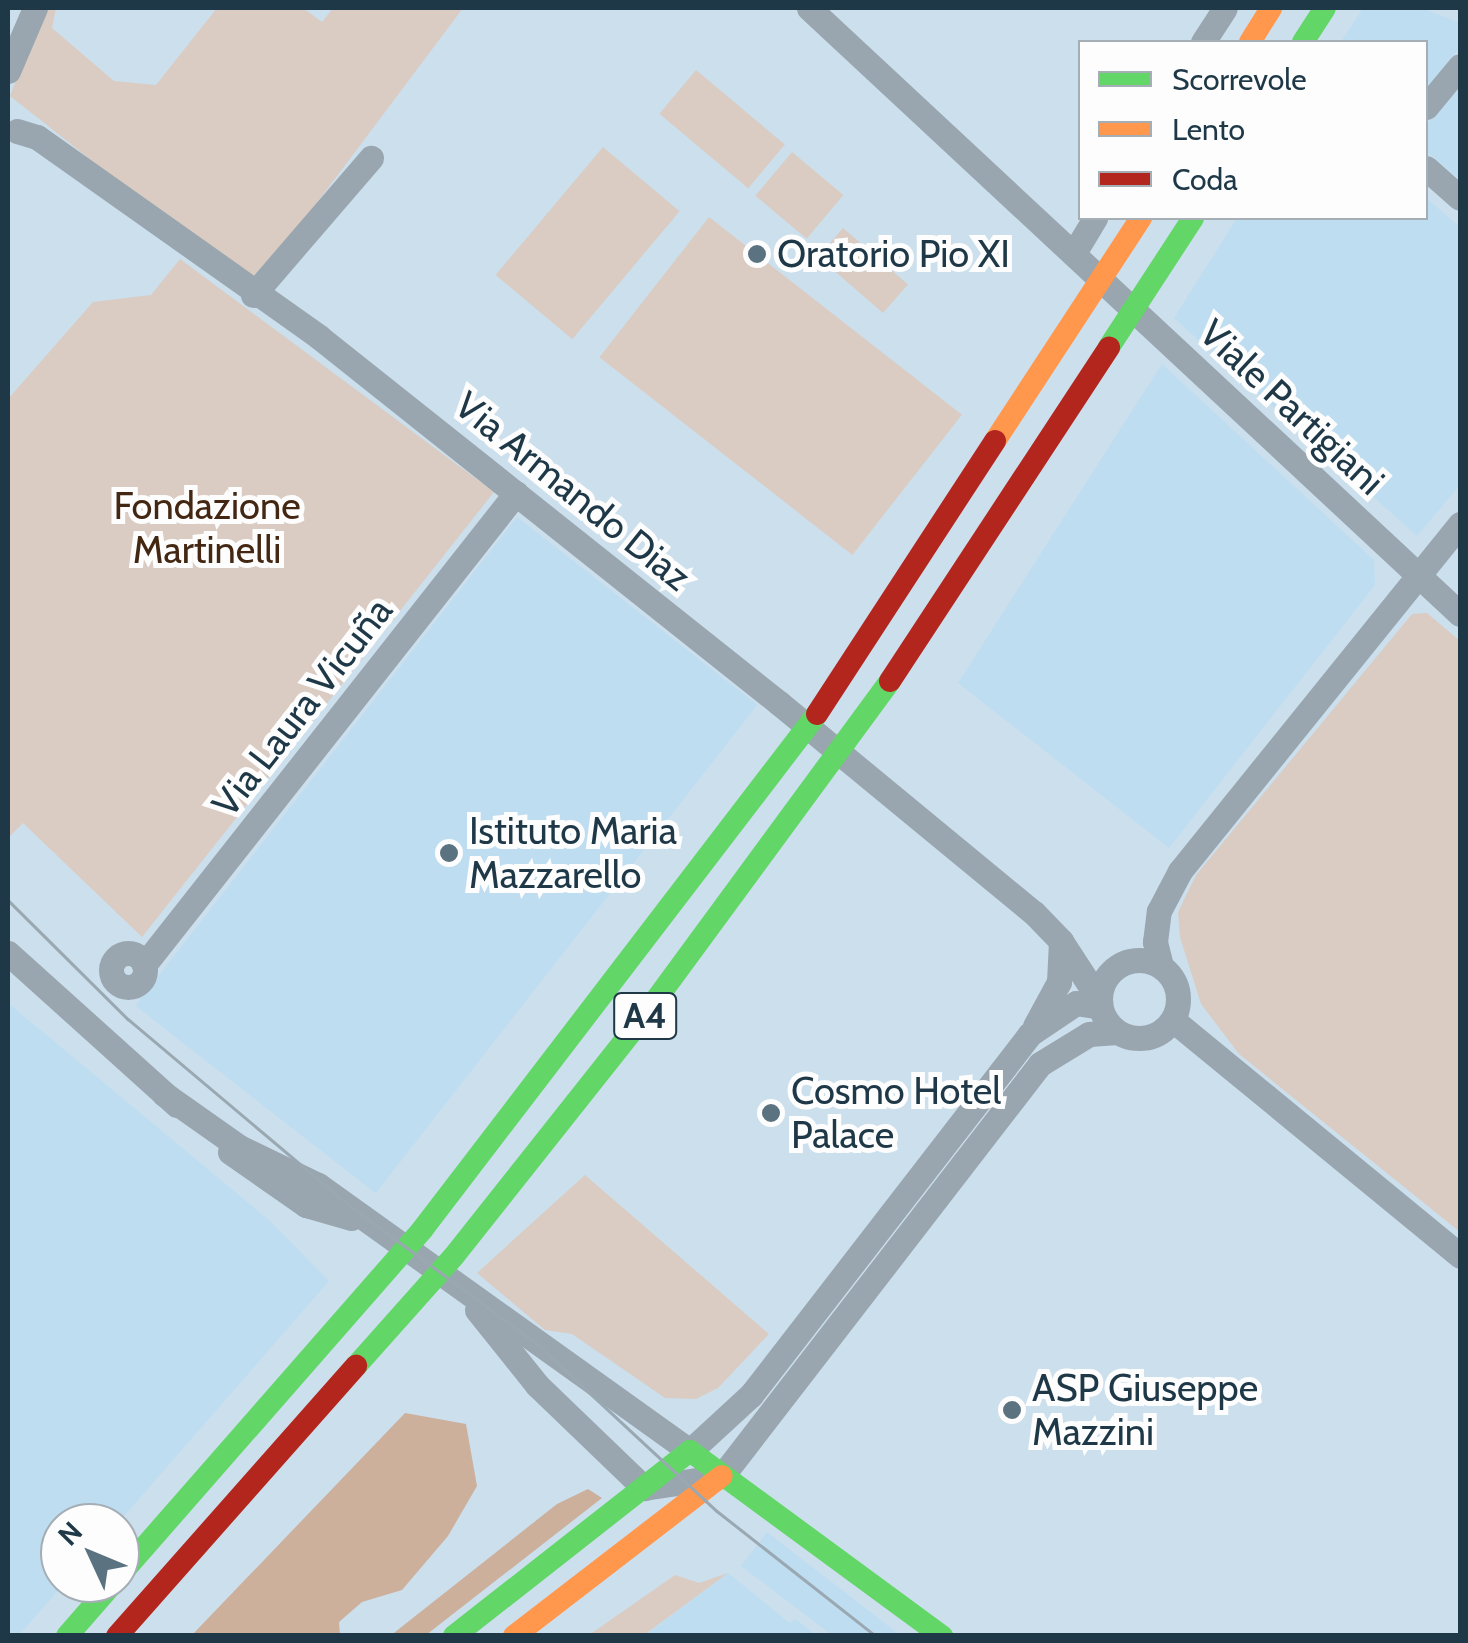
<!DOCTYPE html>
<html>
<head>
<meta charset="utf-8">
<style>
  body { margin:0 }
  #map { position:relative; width:1468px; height:1643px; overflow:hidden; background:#ccdfed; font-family:Cabin,sans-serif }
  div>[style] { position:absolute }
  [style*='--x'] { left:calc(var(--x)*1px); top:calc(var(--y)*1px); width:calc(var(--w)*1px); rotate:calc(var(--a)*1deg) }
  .built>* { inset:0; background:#beddf1; transform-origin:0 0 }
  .green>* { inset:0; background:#daccc2; transform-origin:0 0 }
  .forest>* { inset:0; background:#ccb09c }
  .street>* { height:25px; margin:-12.5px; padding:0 12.5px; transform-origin:12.5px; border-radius:12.5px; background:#99a6af }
  .street>.ring { margin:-12.5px; padding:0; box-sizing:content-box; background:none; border:25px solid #99a6af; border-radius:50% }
  .fast>* { height:22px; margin:-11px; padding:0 11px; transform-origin:11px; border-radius:11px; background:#63d668 }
  .slow>* { height:22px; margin:-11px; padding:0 11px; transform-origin:11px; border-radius:11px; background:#ff974d }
  .jam>* { height:22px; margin:-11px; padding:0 11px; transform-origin:11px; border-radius:11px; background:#b3261e }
  .tram>* { height:2.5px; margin:-1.25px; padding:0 1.25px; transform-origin:1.25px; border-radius:1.25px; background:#99a8b1 }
  .dots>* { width:28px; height:28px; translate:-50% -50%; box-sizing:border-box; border:5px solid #fdfdfd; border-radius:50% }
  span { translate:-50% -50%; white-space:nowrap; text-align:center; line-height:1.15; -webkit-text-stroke:10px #fdfdfd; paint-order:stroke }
  .shield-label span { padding:2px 8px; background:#fdfdfd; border:2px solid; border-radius:8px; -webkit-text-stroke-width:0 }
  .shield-label { font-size:35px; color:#1e3847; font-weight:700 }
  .poi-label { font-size:38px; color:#1e3847 }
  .left { translate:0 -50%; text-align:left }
  .street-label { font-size:38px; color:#1e3847 }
  .park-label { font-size:38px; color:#432712 }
  .frame { position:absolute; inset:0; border:10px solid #1e3847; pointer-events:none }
  .legend { position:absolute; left:1078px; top:40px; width:350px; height:180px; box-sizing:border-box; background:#fdfdfd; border:2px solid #a4aeb4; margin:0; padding:12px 18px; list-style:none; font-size:30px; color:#1e3847 }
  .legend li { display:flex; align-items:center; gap:20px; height:50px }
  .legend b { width:50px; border:2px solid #a4aeb4 }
  .north { position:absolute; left:40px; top:1503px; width:100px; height:100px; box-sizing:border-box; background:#fdfdfd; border:2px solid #a4aeb4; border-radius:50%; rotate:314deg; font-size:28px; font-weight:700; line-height:40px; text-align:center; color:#1e3847 }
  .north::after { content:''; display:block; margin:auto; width:35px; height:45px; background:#5b7281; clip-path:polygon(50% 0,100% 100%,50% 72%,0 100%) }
</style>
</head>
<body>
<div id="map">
  <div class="built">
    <i style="clip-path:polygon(1363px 8px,1422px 8px,1460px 23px,1460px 47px,1426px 90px,1426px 42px,1341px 42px)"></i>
    <i style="clip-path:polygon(1460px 88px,1460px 180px,1426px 151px,1426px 125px)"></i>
    <i style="clip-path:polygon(1426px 198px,1460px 227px,1460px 485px,1417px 536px,1174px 318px,1237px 218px,1426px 218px)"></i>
    <i style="clip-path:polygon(1162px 364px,1374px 560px,1375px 585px,1169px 848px,958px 683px)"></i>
    <i style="left:517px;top:517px;width:305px;height:620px;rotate:38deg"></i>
    <i style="clip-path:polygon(8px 1003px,270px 1221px,329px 1281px,118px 1523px,60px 1523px,65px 1583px,18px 1636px,8px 1635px)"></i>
    <i style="clip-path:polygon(767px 1532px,900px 1635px,832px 1635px,741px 1566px)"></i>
    <i style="clip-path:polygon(728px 1573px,790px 1623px,795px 1619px,816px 1635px,644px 1636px)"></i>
  </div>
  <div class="green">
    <i style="clip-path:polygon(44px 8px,56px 8px,52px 28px,114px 81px,156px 85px,217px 8px,303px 8px,322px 22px,333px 8px,463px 8px,253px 288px,10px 96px)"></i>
    <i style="left:696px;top:70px;width:116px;height:57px;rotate:40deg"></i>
    <i style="left:603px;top:147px;width:100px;height:167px;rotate:40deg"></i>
    <i style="left:792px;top:152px;width:67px;height:57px;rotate:40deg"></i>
    <i style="left:709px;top:217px;width:321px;height:178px;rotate:38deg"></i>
    <i style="left:843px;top:228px;width:86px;height:38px;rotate:41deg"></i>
    <i style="clip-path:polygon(180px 259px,494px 492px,142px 937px,23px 823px,8px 838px,8px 399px,93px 302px,151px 295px)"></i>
    <i style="clip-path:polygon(1427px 613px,1460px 641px,1460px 1232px,1239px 1054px,1201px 1004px,1180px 937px,1178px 912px,1196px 875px,1412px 614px)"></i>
    <i style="clip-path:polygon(585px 1175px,769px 1334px,718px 1388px,696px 1399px,665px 1398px,572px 1334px,545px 1330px,477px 1273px)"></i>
    <i style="clip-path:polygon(728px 1573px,644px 1635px,589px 1635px,675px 1575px,699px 1583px)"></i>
  </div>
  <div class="forest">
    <i style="clip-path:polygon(405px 1413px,466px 1424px,477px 1486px,448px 1536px,402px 1590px,362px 1602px,339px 1622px,340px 1635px,192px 1635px)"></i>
    <i style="clip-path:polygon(588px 1489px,602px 1498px,426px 1635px,390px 1636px,557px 1504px)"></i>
  </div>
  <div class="street">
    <i style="--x:809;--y:8;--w:889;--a:42.95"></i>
    <i style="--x:1203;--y:42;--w:40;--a:-57.1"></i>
    <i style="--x:8;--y:71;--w:69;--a:-66.8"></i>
    <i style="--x:1426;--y:107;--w:53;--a:-50.3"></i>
    <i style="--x:17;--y:131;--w:21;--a:17"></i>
    <i style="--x:37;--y:137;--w:346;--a:35.3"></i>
    <i style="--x:319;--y:337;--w:588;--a:38.51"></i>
    <i style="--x:779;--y:703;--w:330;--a:39.5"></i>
    <i style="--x:1034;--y:913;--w:39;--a:46"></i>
    <i style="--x:1061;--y:941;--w:72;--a:57"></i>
    <i style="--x:1426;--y:168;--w:45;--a:41.4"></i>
    <i style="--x:1074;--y:253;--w:41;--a:-59"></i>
    <i style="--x:253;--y:295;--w:181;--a:-49.3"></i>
    <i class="ring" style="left:111px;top:953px;width:9px;height:9px"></i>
    <i style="--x:8;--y:953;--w:227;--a:42"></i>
    <i class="ring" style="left:1100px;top:960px;width:53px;height:53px"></i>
    <i style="--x:144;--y:965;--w:601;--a:-51.76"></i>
    <i style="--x:1161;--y:966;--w:25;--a:-104"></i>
    <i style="--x:1155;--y:942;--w:31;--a:-83"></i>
    <i style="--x:1159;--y:911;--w:45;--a:-62.3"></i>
    <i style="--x:1180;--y:871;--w:446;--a:-51.1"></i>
    <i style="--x:1173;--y:1020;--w:372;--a:39.4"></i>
    <i style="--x:1035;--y:1026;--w:50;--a:-61.4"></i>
    <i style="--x:1059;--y:982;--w:41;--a:-87.2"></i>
    <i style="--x:164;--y:1094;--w:92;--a:35.2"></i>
    <i style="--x:239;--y:1147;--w:88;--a:25.7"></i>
    <i style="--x:318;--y:1185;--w:457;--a:35.6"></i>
    <i style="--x:690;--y:1451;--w:83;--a:-42.6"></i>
    <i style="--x:751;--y:1395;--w:456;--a:-52.3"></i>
    <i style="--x:1030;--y:1034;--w:55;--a:-34"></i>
    <i style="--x:1076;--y:1003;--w:24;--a:9"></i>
    <i style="--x:230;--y:1152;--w:93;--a:34.9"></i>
    <i style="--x:306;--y:1205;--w:47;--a:16.1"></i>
    <i style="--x:477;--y:1310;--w:96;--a:51.3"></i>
    <i style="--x:537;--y:1385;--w:149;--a:43.9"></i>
    <i style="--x:644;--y:1488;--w:79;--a:-8.7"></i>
    <i style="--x:722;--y:1476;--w:520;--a:-52.34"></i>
    <i style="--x:1040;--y:1064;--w:57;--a:-31.5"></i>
    <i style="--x:1089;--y:1034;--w:28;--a:-4"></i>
  </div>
  <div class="fast">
    <i style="--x:1303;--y:42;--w:40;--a:-57.1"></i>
    <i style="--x:1109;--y:347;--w:154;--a:-56.9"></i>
    <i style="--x:356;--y:1366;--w:147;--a:-48.3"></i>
    <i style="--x:454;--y:1256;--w:306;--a:-51.6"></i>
    <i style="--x:644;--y:1016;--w:416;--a:-53.7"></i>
    <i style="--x:120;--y:1575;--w:459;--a:-48.8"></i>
    <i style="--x:422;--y:1230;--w:650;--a:-52.57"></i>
    <i style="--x:67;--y:1636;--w:70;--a:-49"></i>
    <i style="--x:454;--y:1636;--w:300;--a:-38.1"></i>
    <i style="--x:690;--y:1451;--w:313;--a:36.3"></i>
  </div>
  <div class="slow">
    <i style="--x:1250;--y:42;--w:40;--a:-58"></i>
    <i style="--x:995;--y:441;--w:267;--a:-56.8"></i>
    <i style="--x:514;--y:1636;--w:262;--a:-37.6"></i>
  </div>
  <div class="jam">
    <i style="--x:890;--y:681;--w:399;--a:-56.7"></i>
    <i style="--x:817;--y:714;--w:326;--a:-56.9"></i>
    <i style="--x:117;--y:1636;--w:361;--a:-48.5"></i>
  </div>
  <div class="tram">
    <i style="--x:8;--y:900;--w:169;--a:44.8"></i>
    <i style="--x:128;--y:1019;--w:289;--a:40.1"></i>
    <i style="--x:349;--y:1205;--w:231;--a:36.4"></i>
    <i style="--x:535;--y:1342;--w:248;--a:42.9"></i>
    <i style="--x:717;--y:1511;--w:202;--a:38.2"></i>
  </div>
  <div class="dots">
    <i style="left:757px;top:254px;background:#5b7281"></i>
    <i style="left:449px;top:853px;background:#5b7281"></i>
    <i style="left:771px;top:1113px;background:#5b7281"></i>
    <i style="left:1012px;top:1410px;background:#5b7281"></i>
  </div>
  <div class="shield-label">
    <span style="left:645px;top:1016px">A4</span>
  </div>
  <div class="poi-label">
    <span class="left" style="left:777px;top:254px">Oratorio Pio XI</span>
    <span class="left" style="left:469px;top:853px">Istituto Maria<br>Mazzarello</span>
    <span class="left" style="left:791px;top:1113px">Cosmo Hotel<br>Palace</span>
    <span class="left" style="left:1032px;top:1410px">ASP Giuseppe<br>Mazzini</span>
  </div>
  <div class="street-label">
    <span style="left:1292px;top:407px;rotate:43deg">Viale Partigiani</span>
    <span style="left:573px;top:491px;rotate:39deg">Via Armando Diaz</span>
    <span style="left:302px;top:707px;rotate:-52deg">Via Laura Vicuña</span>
  </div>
  <div class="park-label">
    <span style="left:207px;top:528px">Fondazione<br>Martinelli</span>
  </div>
  <div class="frame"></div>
  <ul class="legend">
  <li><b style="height:12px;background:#63d668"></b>Scorrevole</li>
  <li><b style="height:12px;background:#ff974d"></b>Lento</li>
  <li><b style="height:12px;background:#b3261e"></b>Coda</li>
  </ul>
  <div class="north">N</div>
</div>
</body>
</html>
